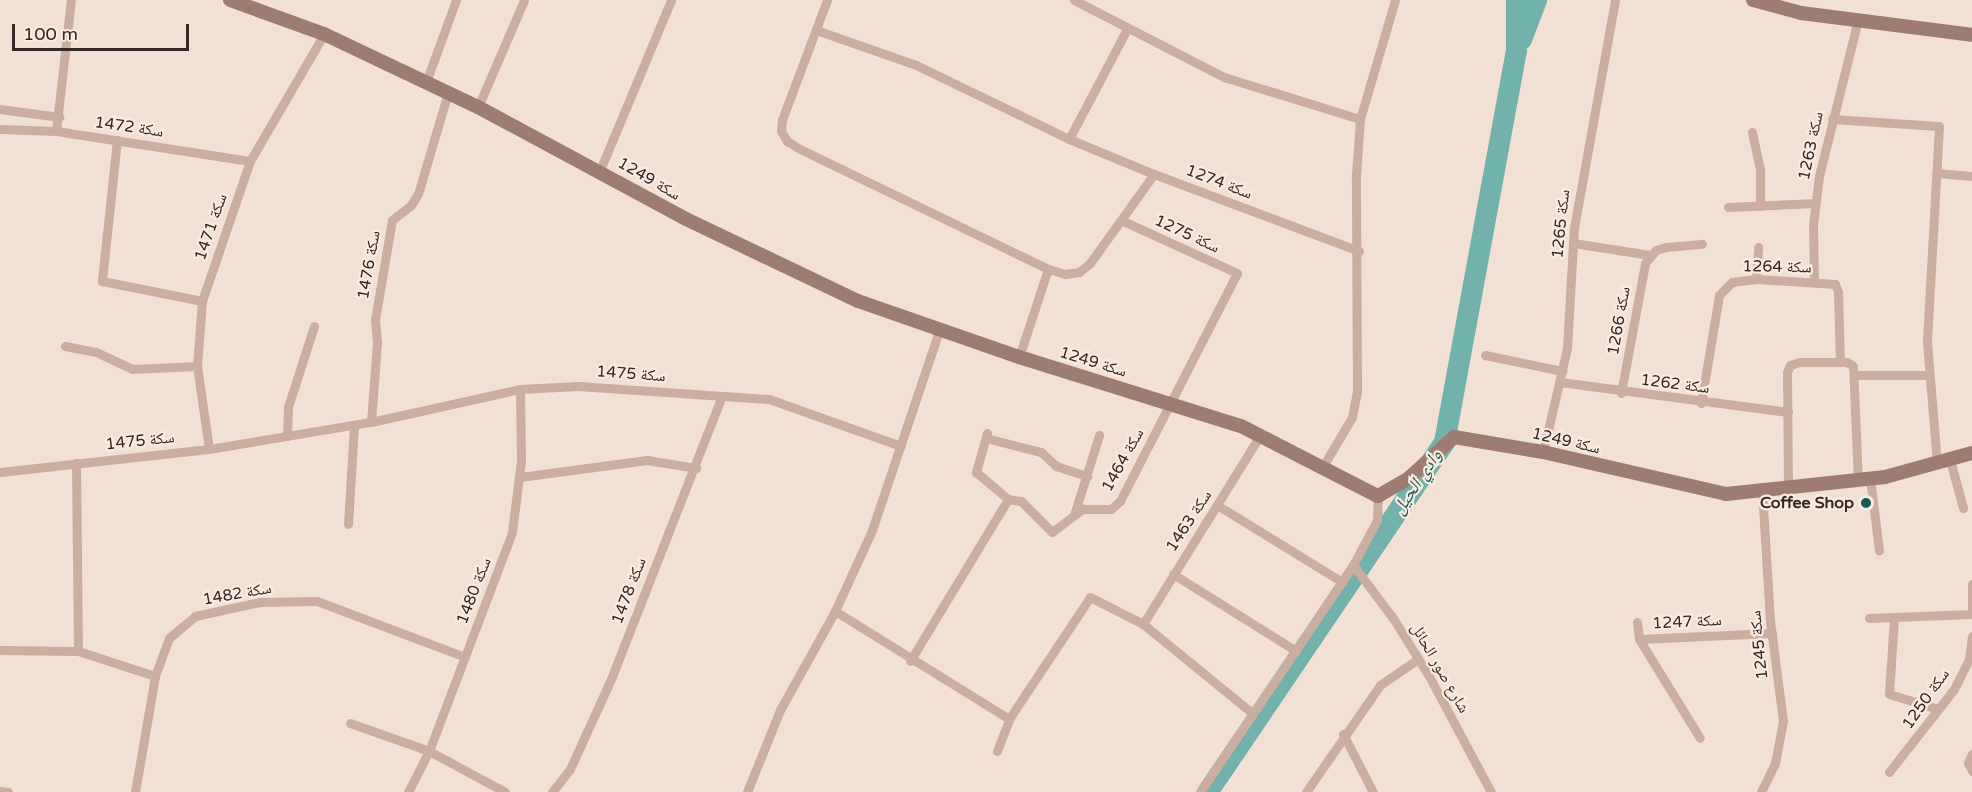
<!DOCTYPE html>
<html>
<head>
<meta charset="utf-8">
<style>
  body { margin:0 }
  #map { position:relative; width:1972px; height:792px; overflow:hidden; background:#f3e0d4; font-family:"Varela Round","Noto Naskh Arabic",sans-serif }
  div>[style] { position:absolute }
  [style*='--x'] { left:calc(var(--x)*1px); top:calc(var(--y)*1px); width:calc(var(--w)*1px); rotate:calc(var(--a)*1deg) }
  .river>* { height:21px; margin:-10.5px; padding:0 10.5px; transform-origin:10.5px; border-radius:10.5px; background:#71b2ac }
  .street>* { height:9px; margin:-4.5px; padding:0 4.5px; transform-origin:4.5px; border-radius:4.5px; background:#cbaea0 }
  .secondary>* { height:14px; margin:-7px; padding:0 7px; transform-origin:7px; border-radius:7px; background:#9f7c71 }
  .dots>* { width:16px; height:16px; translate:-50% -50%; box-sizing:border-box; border:3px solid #faebe1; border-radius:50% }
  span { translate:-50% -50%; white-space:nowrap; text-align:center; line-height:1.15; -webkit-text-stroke:4.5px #faebe1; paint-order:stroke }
  .street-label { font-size:16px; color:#342724 }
  .poi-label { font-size:16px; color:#342724; font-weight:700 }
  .right { translate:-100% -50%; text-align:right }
  .water-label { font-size:18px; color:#165854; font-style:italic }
  .scale { position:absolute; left:12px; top:24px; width:177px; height:27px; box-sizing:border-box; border:3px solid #342724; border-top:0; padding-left:8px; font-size:18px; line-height:21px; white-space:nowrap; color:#342724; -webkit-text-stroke:4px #faebe1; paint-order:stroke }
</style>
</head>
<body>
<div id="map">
  <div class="river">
    <i style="--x:1521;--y:39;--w:42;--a:-69"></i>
    <i style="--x:1207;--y:792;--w:423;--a:-55.9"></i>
    <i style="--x:1444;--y:442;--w:398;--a:-79.6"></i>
    <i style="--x:1516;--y:51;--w:51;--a:-90"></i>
  </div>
  <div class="street">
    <i style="--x:827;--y:0;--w:128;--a:110.6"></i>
    <i style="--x:782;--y:120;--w:11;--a:95"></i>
    <i style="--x:781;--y:131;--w:12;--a:59"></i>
    <i style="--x:787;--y:141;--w:15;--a:32"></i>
    <i style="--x:800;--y:149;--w:276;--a:25.8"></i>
    <i style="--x:1048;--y:269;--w:18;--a:16"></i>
    <i style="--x:1065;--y:274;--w:14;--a:-8"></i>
    <i style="--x:1079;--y:272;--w:14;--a:-39"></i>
    <i style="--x:1090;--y:263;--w:110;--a:-54.3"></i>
    <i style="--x:1074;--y:0;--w:169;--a:27.2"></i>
    <i style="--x:1224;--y:77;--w:142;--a:17.2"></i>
    <i style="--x:816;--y:30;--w:106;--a:19.3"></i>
    <i style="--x:916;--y:65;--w:170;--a:25.8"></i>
    <i style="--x:1069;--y:139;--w:92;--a:22.4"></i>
    <i style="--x:1154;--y:174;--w:219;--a:20.6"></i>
    <i style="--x:426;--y:82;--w:87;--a:-69.9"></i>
    <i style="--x:478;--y:107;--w:116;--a:-66.7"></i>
    <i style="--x:0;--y:109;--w:60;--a:7.7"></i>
    <i style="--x:1832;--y:119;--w:107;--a:3.7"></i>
    <i style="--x:1939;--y:126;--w:216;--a:93.2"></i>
    <i style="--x:1927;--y:342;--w:122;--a:85.3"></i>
    <i style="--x:0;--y:129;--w:56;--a:2"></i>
    <i style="--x:56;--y:131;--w:196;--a:8.8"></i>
    <i style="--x:56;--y:131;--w:132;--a:-83.5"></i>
    <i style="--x:1752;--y:132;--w:40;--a:78"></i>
    <i style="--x:1760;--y:171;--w:35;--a:90"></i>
    <i style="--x:1069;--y:139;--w:124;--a:-62.2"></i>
    <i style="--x:117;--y:140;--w:142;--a:96.1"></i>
    <i style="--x:102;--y:281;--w:102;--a:11.3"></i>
    <i style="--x:600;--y:170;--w:184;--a:-67.3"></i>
    <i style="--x:1937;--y:173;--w:35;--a:5"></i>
    <i style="--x:1728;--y:207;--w:88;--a:-2.6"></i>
    <i style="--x:1573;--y:243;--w:78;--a:8.9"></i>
    <i style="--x:1756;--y:279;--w:32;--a:-86"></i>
    <i style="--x:1814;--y:282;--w:57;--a:-91"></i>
    <i style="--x:1813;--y:225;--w:49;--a:-83"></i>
    <i style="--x:1819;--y:176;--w:162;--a:-76"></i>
    <i style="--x:65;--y:346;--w:32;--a:11"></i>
    <i style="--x:96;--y:352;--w:40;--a:25"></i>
    <i style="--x:132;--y:369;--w:65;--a:-2.6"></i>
    <i style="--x:1485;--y:355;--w:79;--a:11.7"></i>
    <i style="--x:1019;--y:357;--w:93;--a:-71.8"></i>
    <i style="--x:1855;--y:375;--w:74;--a:0"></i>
    <i style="--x:1560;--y:382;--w:230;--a:7.5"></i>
    <i style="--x:1621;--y:393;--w:132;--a:-79.5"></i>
    <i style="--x:1645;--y:263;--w:17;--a:-50"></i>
    <i style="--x:1656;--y:250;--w:10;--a:-17"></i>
    <i style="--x:1666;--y:247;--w:36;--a:-5"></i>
    <i style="--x:1701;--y:403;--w:109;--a:-80.5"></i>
    <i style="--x:1719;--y:295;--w:18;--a:-45"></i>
    <i style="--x:1732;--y:282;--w:24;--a:-7"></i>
    <i style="--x:1756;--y:279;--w:79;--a:3.6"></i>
    <i style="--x:1835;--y:284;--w:9;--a:69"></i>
    <i style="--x:1838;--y:292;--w:70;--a:88.4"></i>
    <i style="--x:371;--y:422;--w:80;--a:-85.7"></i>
    <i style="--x:377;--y:342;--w:22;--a:-95"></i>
    <i style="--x:375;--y:320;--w:101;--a:-80.4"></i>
    <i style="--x:392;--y:220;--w:24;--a:-38"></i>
    <i style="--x:411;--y:205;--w:13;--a:-58"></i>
    <i style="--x:418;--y:194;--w:105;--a:-73.5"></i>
    <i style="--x:987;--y:433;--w:41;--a:105.8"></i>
    <i style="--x:976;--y:472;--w:42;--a:40.2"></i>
    <i style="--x:287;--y:436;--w:29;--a:-88"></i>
    <i style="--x:288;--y:407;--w:85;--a:-72.2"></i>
    <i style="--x:986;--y:438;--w:57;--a:14.3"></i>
    <i style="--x:1041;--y:452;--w:21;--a:43"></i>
    <i style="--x:1056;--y:466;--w:33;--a:18"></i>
    <i style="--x:209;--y:449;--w:84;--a:-98.2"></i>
    <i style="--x:197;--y:366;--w:65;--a:-85.6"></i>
    <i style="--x:202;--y:301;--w:148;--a:-71.1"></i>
    <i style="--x:250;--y:161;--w:147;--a:-59.8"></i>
    <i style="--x:1543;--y:452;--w:107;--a:-77"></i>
    <i style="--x:1567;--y:348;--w:120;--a:-86.7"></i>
    <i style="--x:1574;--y:228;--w:232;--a:-79.8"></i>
    <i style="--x:1950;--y:460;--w:50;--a:74.8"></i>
    <i style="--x:76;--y:463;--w:188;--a:89.4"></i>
    <i style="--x:1322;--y:468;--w:59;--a:-59.5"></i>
    <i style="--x:1352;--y:417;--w:25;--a:-79"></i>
    <i style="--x:1357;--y:392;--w:217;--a:-90.3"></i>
    <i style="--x:1356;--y:175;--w:56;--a:-85.9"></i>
    <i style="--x:1360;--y:119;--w:124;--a:-73.6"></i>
    <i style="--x:0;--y:472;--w:210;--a:-6.3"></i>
    <i style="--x:209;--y:449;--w:164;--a:-9.5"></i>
    <i style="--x:371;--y:422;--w:153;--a:-12.5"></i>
    <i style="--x:520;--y:389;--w:58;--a:-3"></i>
    <i style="--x:578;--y:386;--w:191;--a:3.9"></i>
    <i style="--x:769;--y:399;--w:140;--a:19.6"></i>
    <i style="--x:520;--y:477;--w:128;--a:-7.6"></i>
    <i style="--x:647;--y:460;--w:50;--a:9.3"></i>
    <i style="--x:1870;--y:478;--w:73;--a:82.9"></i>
    <i style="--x:1788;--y:486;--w:114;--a:-90.5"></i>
    <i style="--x:1787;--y:372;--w:8;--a:-67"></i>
    <i style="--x:1790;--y:365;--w:9;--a:-18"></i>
    <i style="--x:1799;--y:362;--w:48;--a:0"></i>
    <i style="--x:1847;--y:362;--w:7;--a:34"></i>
    <i style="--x:1853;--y:366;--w:114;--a:87.5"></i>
    <i style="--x:1008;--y:499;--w:13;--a:9"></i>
    <i style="--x:1021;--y:501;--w:44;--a:45"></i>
    <i style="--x:1052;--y:532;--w:39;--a:-37"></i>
    <i style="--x:1083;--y:509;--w:28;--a:0"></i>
    <i style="--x:1111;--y:509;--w:12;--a:-42"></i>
    <i style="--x:1120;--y:501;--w:256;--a:-62.8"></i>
    <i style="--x:1237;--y:273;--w:125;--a:-155.5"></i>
    <i style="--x:1217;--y:505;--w:147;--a:31.6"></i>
    <i style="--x:1074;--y:515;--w:84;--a:-72.6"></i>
    <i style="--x:348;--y:524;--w:99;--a:-86.5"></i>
    <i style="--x:1353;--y:565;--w:66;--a:53"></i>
    <i style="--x:1393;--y:618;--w:68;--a:58.2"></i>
    <i style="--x:1429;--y:676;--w:132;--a:61.9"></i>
    <i style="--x:1173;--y:574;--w:145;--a:32"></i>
    <i style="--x:1972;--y:584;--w:28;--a:90"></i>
    <i style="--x:835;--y:611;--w:205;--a:31.8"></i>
    <i style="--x:1894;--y:617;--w:77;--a:93.7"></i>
    <i style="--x:1889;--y:694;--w:51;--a:17"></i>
    <i style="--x:1869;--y:618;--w:103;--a:-2.2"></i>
    <i style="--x:1637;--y:622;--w:17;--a:83"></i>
    <i style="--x:1639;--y:639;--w:116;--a:58.4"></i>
    <i style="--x:1143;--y:624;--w:222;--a:-58.2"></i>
    <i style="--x:1639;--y:639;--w:133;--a:-2.6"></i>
    <i style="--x:0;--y:650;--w:78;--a:0.7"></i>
    <i style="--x:78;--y:651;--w:81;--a:18"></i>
    <i style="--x:910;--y:661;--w:189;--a:-58.8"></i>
    <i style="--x:350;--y:723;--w:84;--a:19.5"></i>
    <i style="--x:429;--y:751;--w:86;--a:28.3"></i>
    <i style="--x:1343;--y:734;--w:65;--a:62.7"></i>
    <i style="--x:997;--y:751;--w:34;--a:-69"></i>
    <i style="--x:1009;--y:719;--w:146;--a:-56.4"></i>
    <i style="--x:1090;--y:597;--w:59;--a:27"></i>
    <i style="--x:1143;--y:624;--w:141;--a:39.2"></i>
    <i style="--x:1972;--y:754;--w:10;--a:114"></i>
    <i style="--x:1968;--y:763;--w:9;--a:63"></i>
    <i style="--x:1889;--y:772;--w:105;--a:-51.9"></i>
    <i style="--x:1954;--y:689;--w:33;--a:-63"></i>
    <i style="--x:1969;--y:660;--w:24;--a:-83"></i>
    <i style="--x:0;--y:791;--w:8;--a:7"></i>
    <i style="--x:135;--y:792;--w:118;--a:-80.2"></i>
    <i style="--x:155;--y:676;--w:40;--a:-69.8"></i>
    <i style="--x:169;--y:638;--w:34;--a:-40"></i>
    <i style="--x:195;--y:616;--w:66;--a:-12.2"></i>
    <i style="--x:260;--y:602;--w:57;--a:-1"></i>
    <i style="--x:317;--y:601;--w:158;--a:20.7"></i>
    <i style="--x:408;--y:792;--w:46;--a:-62.9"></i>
    <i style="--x:429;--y:751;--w:234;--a:-69.2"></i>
    <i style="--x:512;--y:532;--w:72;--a:-82.8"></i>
    <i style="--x:521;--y:461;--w:72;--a:-90.8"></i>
    <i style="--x:552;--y:792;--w:29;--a:-52"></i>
    <i style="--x:570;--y:769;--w:99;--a:-65.5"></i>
    <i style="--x:611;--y:679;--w:304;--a:-68.6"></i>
    <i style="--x:747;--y:792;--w:88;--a:-68.1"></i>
    <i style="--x:780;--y:710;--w:113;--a:-60.9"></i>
    <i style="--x:835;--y:611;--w:89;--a:-65.4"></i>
    <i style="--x:872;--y:530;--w:210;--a:-71.4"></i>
    <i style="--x:1200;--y:792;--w:274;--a:-56"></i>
    <i style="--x:1353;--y:565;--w:51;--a:-61.9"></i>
    <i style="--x:1377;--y:520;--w:24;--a:-88"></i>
    <i style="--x:1306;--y:792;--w:130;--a:-55.3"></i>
    <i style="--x:1380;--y:685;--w:46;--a:-34.4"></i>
    <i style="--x:1761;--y:792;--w:32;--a:-64"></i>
    <i style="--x:1775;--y:763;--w:43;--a:-79.2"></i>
    <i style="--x:1783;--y:721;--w:101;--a:-97.4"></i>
    <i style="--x:1770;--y:621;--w:131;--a:-93.5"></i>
  </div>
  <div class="secondary">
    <i style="--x:230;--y:0;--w:100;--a:19.9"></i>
    <i style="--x:324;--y:34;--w:170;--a:25.4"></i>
    <i style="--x:478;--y:107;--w:236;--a:28.3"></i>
    <i style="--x:686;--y:219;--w:191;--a:25.5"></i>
    <i style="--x:858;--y:301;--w:170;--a:19.2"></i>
    <i style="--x:1019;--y:357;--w:232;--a:17.3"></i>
    <i style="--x:1241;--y:426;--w:154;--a:27.1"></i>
    <i style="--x:1378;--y:496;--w:36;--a:-30"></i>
    <i style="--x:1409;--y:478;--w:61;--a:-42.3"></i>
    <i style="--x:1454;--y:437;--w:90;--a:9.6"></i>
    <i style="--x:1543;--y:452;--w:188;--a:12.9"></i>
    <i style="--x:1726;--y:494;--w:160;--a:-6.1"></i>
    <i style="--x:1885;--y:477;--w:90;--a:-15.4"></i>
    <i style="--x:1753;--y:0;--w:50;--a:15.2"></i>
    <i style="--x:1801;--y:13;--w:172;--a:7.3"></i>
  </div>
  <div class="dots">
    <i style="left:1866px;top:503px;background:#165854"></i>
  </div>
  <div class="street-label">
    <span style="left:129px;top:127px;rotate:8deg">سكة 1472</span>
    <span style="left:1811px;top:146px;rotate:-78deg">سكة 1263</span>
    <span style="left:649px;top:179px;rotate:30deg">سكة 1249</span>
    <span style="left:1219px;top:182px;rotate:21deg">سكة 1274</span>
    <span style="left:1561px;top:224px;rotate:-84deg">سكة 1265</span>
    <span style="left:211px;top:227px;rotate:-71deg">سكة 1471</span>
    <span style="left:1187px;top:234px;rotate:25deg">سكة 1275</span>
    <span style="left:369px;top:265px;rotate:-80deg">سكة 1476</span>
    <span style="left:1777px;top:267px;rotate:1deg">سكة 1264</span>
    <span style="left:1619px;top:321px;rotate:-80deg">سكة 1266</span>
    <span style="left:1093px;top:362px;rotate:17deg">سكة 1249</span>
    <span style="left:631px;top:374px;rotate:4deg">سكة 1475</span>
    <span style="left:1675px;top:384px;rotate:7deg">سكة 1262</span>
    <span style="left:140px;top:441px;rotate:-6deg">سكة 1475</span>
    <span style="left:1566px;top:441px;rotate:13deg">سكة 1249</span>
    <span style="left:1123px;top:460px;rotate:-61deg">سكة 1464</span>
    <span style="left:1189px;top:521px;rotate:-57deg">سكة 1463</span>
    <span style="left:474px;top:591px;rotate:-69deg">سكة 1480</span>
    <span style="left:629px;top:591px;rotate:-69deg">سكة 1478</span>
    <span style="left:237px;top:594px;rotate:-10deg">سكة 1482</span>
    <span style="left:1687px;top:622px;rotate:-3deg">سكة 1247</span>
    <span style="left:1759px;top:645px;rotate:-96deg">سكة 1245</span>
    <span style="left:1440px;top:668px;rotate:60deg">شارع صور الحائل</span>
    <span style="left:1926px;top:699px;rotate:-55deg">سكة 1250</span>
  </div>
  <div class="poi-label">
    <span class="right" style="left:1854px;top:503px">Coffee Shop</span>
  </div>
  <div class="water-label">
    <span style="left:1417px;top:482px;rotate:-56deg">وادي الحيل</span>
  </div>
  <div class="scale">100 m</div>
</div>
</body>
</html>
